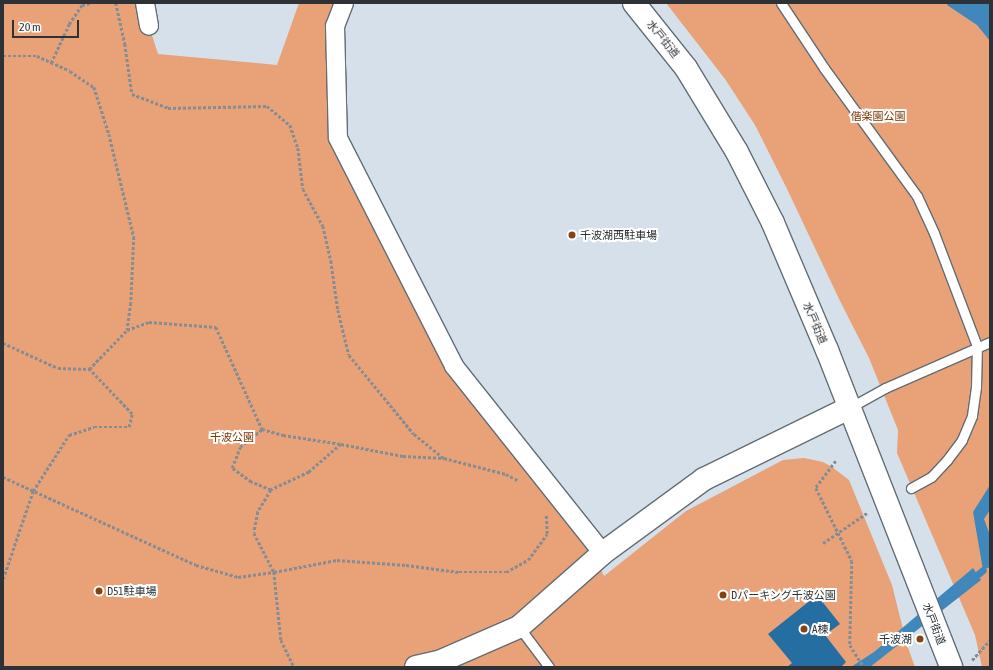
<!DOCTYPE html>
<html>
<head>
<meta charset="utf-8">
<style>
  body { margin:0 }
  #map { position:relative; width:993px; height:670px; overflow:hidden; background:#d5e0ea; font-family:"Asap Condensed","Noto Sans JP",sans-serif }
  div>[style] { position:absolute }
  [style*='--x'] { left:calc(var(--x)*1px); top:calc(var(--y)*1px); width:calc(var(--w)*1px); rotate:calc(var(--a)*1deg) }
  .green>* { inset:0; background:#e9a178 }
  .water>* { inset:0; background:#4088bc }
  .stream>* { height:7px; margin:-3.5px; padding:0 3.5px; transform-origin:3.5px; border-radius:3.5px; background:#4088bc }
  .building>* { inset:0; background:#246ea1 }
  .path>* { height:2.5px; margin-top:-1.25px; transform-origin:0; background:repeating-linear-gradient(90deg,#858c94 0 3px,transparent 0 5px) }
  .roads { filter:drop-shadow(1px 0 #636d75) drop-shadow(-1px 0 #636d75) drop-shadow(0 1px #636d75) drop-shadow(0 -1px #636d75) }
  .service>* { height:9px; margin:-4.5px; padding:0 4.5px; transform-origin:4.5px; border-radius:4.5px; background:#fff }
  .minor>* { height:18px; margin:-9px; padding:0 9px; transform-origin:9px; border-radius:9px; background:#fff }
  .tertiary>* { height:22px; margin:-11px; padding:0 11px; transform-origin:11px; border-radius:11px; background:#fff }
  .primary>* { height:22px; margin:-11px; padding:0 11px; transform-origin:11px; border-radius:11px; background:#fff }
  .dots>* { width:11px; height:11px; translate:-50% -50%; box-sizing:border-box; border:2px solid #fff; border-radius:50% }
  span { translate:-50% -50%; white-space:nowrap; text-align:center; line-height:1.15; -webkit-text-stroke:4px #fff; paint-order:stroke }
  .street-label { font-size:11px; color:#2e3236 }
  .park-label { font-size:11px; color:#7b3802 }
  .poi-label { font-size:11px; color:#2e3236 }
  .left { translate:0 -50%; text-align:left }
  .right { translate:-100% -50%; text-align:right }
  .frame { position:absolute; inset:0; border:4px solid #2e3236; pointer-events:none }
  .scale { position:absolute; left:12px; top:20px; width:67px; height:18px; box-sizing:border-box; border:2px solid #2e3236; border-top:0; padding-left:5px; font-size:12px; line-height:14px; white-space:nowrap; color:#2e3236; -webkit-text-stroke:3px #fff; paint-order:stroke }
</style>
</head>
<body>
<div id="map">
  <div class="green">
    <i style="clip-path:polygon(3px 3px,145px 3px,149px 26px,158px 54px,277px 65px,299px 3px,344px 3px,338px 138px,454px 366px,590px 546px,604px 576px,686px 511px,783px 460px,804px 458px,823px 462px,832px 467px,849px 480px,892px 585px,907px 645px,915px 667px,3px 667px)"></i>
    <i style="clip-path:polygon(666px 3px,990px 3px,990px 667px,982px 667px,975px 635px,897px 453px,898px 430px,869px 358px,840px 301px,788px 191px,755px 125px,725px 79px)"></i>
  </div>
  <div class="water">
    <i style="clip-path:polygon(948px 3px,990px 3px,990px 41px,977px 25px,947px 5px)"></i>
    <i style="clip-path:polygon(990px 485px,990px 510px,984px 519px,990px 535px,990px 567px,983px 570px,973px 512px)"></i>
    <i style="clip-path:polygon(973px 568px,981px 580px,870px 667px,851px 667px,874px 652px)"></i>
  </div>
  <div class="stream">
    <i style="--x:978;--y:574;--w:6;--a:-39"></i>
  </div>
  <div class="building">
    <i style="clip-path:polygon(817px 595px,840px 624px,825px 635px,846px 662px,841px 667px,787px 667px,792px 663px,768px 634px)"></i>
  </div>
  <div class="path">
    <i style="--x:116;--y:3;--w:42;--a:77.6"></i>
    <i style="--x:125;--y:44;--w:50;--a:82"></i>
    <i style="--x:132;--y:94;--w:39;--a:21"></i>
    <i style="--x:168;--y:108;--w:99;--a:-1.2"></i>
    <i style="--x:267;--y:106;--w:30;--a:40"></i>
    <i style="--x:290;--y:125;--w:24;--a:71"></i>
    <i style="--x:298;--y:148;--w:41;--a:83"></i>
    <i style="--x:303;--y:189;--w:42;--a:61.6"></i>
    <i style="--x:323;--y:226;--w:36;--a:77"></i>
    <i style="--x:331;--y:261;--w:49;--a:81.9"></i>
    <i style="--x:338;--y:310;--w:46;--a:76.3"></i>
    <i style="--x:349;--y:355;--w:102;--a:50.6"></i>
    <i style="--x:414;--y:434;--w:38;--a:39"></i>
    <i style="--x:3;--y:56;--w:34;--a:0"></i>
    <i style="--x:37;--y:56;--w:36;--a:24"></i>
    <i style="--x:70;--y:71;--w:29;--a:34"></i>
    <i style="--x:94;--y:87;--w:49;--a:72.3"></i>
    <i style="--x:109;--y:134;--w:106;--a:76.4"></i>
    <i style="--x:134;--y:237;--w:66;--a:92.6"></i>
    <i style="--x:131;--y:303;--w:27;--a:98"></i>
    <i style="--x:51;--y:63;--w:43;--a:-65.2"></i>
    <i style="--x:69;--y:24;--w:23;--a:-56"></i>
    <i style="--x:82;--y:5;--w:9;--a:-13"></i>
    <i style="--x:3;--y:343;--w:60;--a:24.4"></i>
    <i style="--x:58;--y:368;--w:31;--a:2"></i>
    <i style="--x:89;--y:369;--w:54;--a:-45.7"></i>
    <i style="--x:127;--y:330;--w:23;--a:-20"></i>
    <i style="--x:149;--y:322;--w:67;--a:4.3"></i>
    <i style="--x:216;--y:327;--w:112;--a:65.7"></i>
    <i style="--x:341;--y:444;--w:43;--a:138.8"></i>
    <i style="--x:309;--y:472;--w:42;--a:154.7"></i>
    <i style="--x:271;--y:490;--w:22;--a:-158"></i>
    <i style="--x:251;--y:482;--w:24;--a:-144"></i>
    <i style="--x:232;--y:468;--w:22;--a:-69"></i>
    <i style="--x:240;--y:447;--w:28;--a:-39"></i>
    <i style="--x:262;--y:429;--w:22;--a:16"></i>
    <i style="--x:283;--y:435;--w:59;--a:8.8"></i>
    <i style="--x:341;--y:444;--w:63;--a:11"></i>
    <i style="--x:403;--y:456;--w:41;--a:2.8"></i>
    <i style="--x:444;--y:458;--w:64;--a:14.5"></i>
    <i style="--x:506;--y:474;--w:15;--a:28"></i>
    <i style="--x:836;--y:461;--w:34;--a:127"></i>
    <i style="--x:816;--y:488;--w:81;--a:63.7"></i>
    <i style="--x:852;--y:561;--w:84;--a:91.4"></i>
    <i style="--x:850;--y:645;--w:26;--a:58"></i>
    <i style="--x:3;--y:477;--w:212;--a:24.5"></i>
    <i style="--x:196;--y:565;--w:44;--a:15.9"></i>
    <i style="--x:238;--y:577;--w:36;--a:-8"></i>
    <i style="--x:274;--y:572;--w:68;--a:84.1"></i>
    <i style="--x:281;--y:640;--w:30;--a:64"></i>
    <i style="--x:271;--y:490;--w:26;--a:121"></i>
    <i style="--x:258;--y:512;--w:21;--a:101"></i>
    <i style="--x:254;--y:533;--w:44;--a:62.9"></i>
    <i style="--x:274;--y:572;--w:64;--a:-10.8"></i>
    <i style="--x:337;--y:560;--w:69;--a:4.1"></i>
    <i style="--x:406;--y:565;--w:53;--a:7.5"></i>
    <i style="--x:459;--y:572;--w:47;--a:0"></i>
    <i style="--x:506;--y:572;--w:25;--a:-29"></i>
    <i style="--x:528;--y:560;--w:32;--a:-54"></i>
    <i style="--x:547;--y:534;--w:20;--a:-93"></i>
    <i style="--x:823;--y:543;--w:53;--a:-34.3"></i>
    <i style="--x:3;--y:579;--w:93;--a:-71.2"></i>
    <i style="--x:33;--y:491;--w:67;--a:-57.3"></i>
    <i style="--x:69;--y:435;--w:26;--a:-18"></i>
    <i style="--x:94;--y:427;--w:35;--a:0"></i>
    <i style="--x:129;--y:427;--w:13;--a:-77"></i>
    <i style="--x:132;--y:414;--w:62;--a:-133.7"></i>
    <i style="--x:972;--y:660;--w:27;--a:-48"></i>
  </div>
  <div class="roads">
    <div class="service">
      <i style="--x:781;--y:3;--w:78;--a:56.5"></i>
      <i style="--x:824;--y:68;--w:158;--a:54"></i>
      <i style="--x:917;--y:196;--w:41;--a:65.3"></i>
      <i style="--x:934;--y:233;--w:121;--a:69.2"></i>
      <i style="--x:977;--y:346;--w:41;--a:91.4"></i>
      <i style="--x:976;--y:387;--w:29;--a:98"></i>
      <i style="--x:972;--y:416;--w:26;--a:113"></i>
      <i style="--x:962;--y:440;--w:25;--a:127"></i>
      <i style="--x:947;--y:460;--w:23;--a:133"></i>
      <i style="--x:931;--y:477;--w:23;--a:151"></i>
      <i style="--x:849;--y:408;--w:41;--a:-29.1"></i>
      <i style="--x:885;--y:388;--w:115;--a:-23.7"></i>
      <i style="--x:519;--y:627;--w:50;--a:53.1"></i>
    </div>
    <div class="minor">
      <i style="--x:145;--y:3;--w:23;--a:80"></i>
      <i style="--x:344;--y:3;--w:25;--a:111"></i>
      <i style="--x:335;--y:26;--w:112;--a:88.5"></i>
      <i style="--x:338;--y:138;--w:256;--a:63"></i>
      <i style="--x:454;--y:366;--w:239;--a:51.5"></i>
    </div>
    <div class="tertiary">
      <i style="--x:416;--y:667;--w:26;--a:-13"></i>
      <i style="--x:441;--y:661;--w:85;--a:-23.6"></i>
      <i style="--x:519;--y:627;--w:112;--a:-41.4"></i>
      <i style="--x:603;--y:553;--w:125;--a:-36.2"></i>
      <i style="--x:704;--y:479;--w:161;--a:-26.1"></i>
    </div>
    <div class="primary">
      <i style="--x:634;--y:3;--w:83;--a:51.3"></i>
      <i style="--x:686;--y:68;--w:98;--a:58.7"></i>
      <i style="--x:737;--y:152;--w:80;--a:63.1"></i>
      <i style="--x:773;--y:223;--w:138;--a:67"></i>
      <i style="--x:827;--y:350;--w:340;--a:68.6"></i>
    </div>
  </div>
  <div class="dots">
    <i style="left:572px;top:235px;background:#854213"></i>
    <i style="left:99px;top:591px;background:#854213"></i>
    <i style="left:723px;top:595px;background:#854213"></i>
    <i style="left:804px;top:629px;background:#854213"></i>
    <i style="left:920px;top:639px;background:#854213"></i>
  </div>
  <div class="street-label">
    <span style="left:663px;top:39px;rotate:51deg">水戸街道</span>
    <span style="left:815px;top:323px;rotate:67deg">水戸街道</span>
    <span style="left:934px;top:624px;rotate:69deg">水戸街道</span>
  </div>
  <div class="park-label">
    <span style="left:878px;top:116px">偕楽園公園</span>
    <span style="left:232px;top:437px">千波公園</span>
  </div>
  <div class="poi-label">
    <span class="left" style="left:580px;top:235px">千波湖西駐車場</span>
    <span class="left" style="left:107px;top:591px">D51駐車場</span>
    <span class="left" style="left:731px;top:595px">Dパーキング千波公園</span>
    <span class="left" style="left:812px;top:629px">A棟</span>
    <span class="right" style="left:912px;top:639px">千波湖</span>
  </div>
  <div class="frame"></div>
  <div class="scale">20 m</div>
</div>
</body>
</html>
